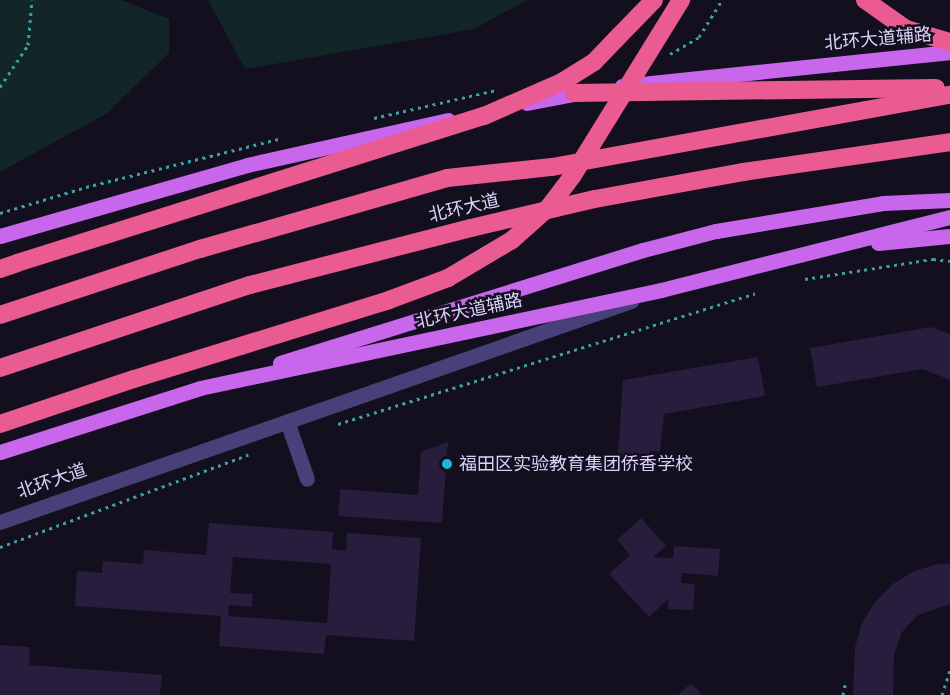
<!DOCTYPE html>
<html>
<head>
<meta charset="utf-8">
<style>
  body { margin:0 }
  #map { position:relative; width:950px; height:695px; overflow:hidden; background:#130f1e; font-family:"Nunito Sans","Noto Sans SC",sans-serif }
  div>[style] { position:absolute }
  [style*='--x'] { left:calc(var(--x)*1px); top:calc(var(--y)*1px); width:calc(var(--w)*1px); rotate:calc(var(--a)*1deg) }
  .green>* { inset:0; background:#132627 }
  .building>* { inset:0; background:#271d3d }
  .path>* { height:3px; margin-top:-1.5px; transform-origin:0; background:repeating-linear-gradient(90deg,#3c9fa3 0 3px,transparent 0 7.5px) }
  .minor>* { height:15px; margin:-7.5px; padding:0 7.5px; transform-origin:7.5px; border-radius:7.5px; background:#484078 }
  .major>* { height:15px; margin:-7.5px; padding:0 7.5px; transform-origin:7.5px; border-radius:7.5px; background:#c867ec }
  .highway>* { height:18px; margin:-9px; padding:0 9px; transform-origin:9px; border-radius:9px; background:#ea5c91 }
  .highway-bridge>* { height:18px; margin:-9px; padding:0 9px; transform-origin:9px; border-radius:9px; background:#ea5c91 }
  .dots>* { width:16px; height:16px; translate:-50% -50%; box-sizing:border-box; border:3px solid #130f1e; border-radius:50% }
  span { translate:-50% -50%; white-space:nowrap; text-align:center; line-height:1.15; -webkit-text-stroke:5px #130f1e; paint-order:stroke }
  .street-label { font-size:18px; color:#dbd2f9 }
  .poi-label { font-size:18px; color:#dbd2f9 }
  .left { translate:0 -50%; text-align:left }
</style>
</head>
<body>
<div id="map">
  <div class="green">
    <i style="clip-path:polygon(0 0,121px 0,169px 19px,169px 53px,106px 114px,0 172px)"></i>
    <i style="clip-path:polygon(208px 0,527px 0,474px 29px,245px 69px)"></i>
  </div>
  <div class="building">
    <i style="clip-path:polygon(931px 327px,950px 334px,950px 380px,923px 369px,817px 387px,810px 348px)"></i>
    <i style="clip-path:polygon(758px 357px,765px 396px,664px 414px,660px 452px,650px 451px,649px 470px,617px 468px,623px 380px)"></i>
    <i style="clip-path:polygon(448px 442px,442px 523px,338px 516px,340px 489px,418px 495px,421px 452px)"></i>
    <i style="clip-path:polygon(641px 518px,666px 546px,653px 557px,673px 558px,674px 546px,720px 549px,718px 576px,682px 573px,681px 583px,695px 584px,693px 610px,668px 609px,668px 599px,649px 617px,609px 574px,630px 555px,617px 540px)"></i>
    <i style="clip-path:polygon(evenodd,209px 523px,333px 532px,332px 549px,346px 551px,347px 533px,421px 538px,414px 641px,326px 635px,324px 654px,219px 646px,221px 616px,75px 606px,77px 571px,102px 573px,103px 561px,143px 564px,144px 550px,206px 555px,209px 523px,233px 557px,331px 564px,327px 623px,228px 616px,229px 605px,252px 607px,253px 594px,230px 593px,233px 557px)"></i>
    <i style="clip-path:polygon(938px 564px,950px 564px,950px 604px,918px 615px,902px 632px,894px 655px,893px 695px,853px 695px,855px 647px,862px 623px,875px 602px,893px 584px,914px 571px)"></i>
    <i style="clip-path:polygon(0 645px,30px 647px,29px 665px,162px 675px,160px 695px,0 695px)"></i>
    <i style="clip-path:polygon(691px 683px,702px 695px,678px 695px)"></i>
  </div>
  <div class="path">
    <i style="--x:670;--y:54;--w:34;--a:-30"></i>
    <i style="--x:699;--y:37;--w:44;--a:-58.1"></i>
    <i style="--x:0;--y:87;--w:50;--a:-56.3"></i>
    <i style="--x:28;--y:45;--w:45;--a:-84.9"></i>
    <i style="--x:374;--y:118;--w:125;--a:-12.9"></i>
    <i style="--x:0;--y:213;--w:90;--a:-16.8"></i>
    <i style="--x:86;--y:187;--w:202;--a:-14"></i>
    <i style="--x:805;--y:279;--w:130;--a:-8.9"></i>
    <i style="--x:933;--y:259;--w:17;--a:7"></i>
    <i style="--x:338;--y:424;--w:437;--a:-17.4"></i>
    <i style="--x:0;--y:547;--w:265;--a:-20.4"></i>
    <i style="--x:843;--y:695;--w:14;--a:-78"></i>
    <i style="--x:942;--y:695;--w:26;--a:-72"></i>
  </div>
  <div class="minor">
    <i style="--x:287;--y:421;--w:61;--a:71"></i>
    <i style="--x:0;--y:522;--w:669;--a:-19.3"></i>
  </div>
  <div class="major">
    <i style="--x:622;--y:86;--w:330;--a:-5.9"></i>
    <i style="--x:527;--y:103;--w:57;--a:-11.1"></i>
    <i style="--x:0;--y:236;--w:257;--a:-16"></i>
    <i style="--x:247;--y:165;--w:206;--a:-12.6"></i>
    <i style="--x:878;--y:243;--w:72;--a:-5.6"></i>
    <i style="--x:280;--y:363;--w:380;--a:-17.3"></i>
    <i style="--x:643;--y:250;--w:75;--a:-14.6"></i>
    <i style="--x:716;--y:231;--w:169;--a:-9.5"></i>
    <i style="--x:883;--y:203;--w:67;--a:-2.6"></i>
    <i style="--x:0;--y:452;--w:210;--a:-17.7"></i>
    <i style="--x:200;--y:388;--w:471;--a:-12"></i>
    <i style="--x:661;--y:290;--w:298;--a:-14.2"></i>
  </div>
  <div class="highway">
    <i style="--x:865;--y:0;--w:50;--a:35.3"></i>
    <i style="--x:906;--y:29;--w:46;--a:16.5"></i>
    <i style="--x:619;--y:36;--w:50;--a:-45.8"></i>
    <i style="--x:574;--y:93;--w:362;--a:-0.8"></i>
    <i style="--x:0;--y:269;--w:18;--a:-19"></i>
    <i style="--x:0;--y:315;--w:211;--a:-18.3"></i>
    <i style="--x:200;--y:249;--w:257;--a:-16"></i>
    <i style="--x:447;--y:178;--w:106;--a:-6"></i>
    <i style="--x:552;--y:167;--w:404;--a:-10.3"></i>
    <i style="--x:0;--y:368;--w:263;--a:-18.4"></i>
    <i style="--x:250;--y:285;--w:228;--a:-14.5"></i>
    <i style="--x:471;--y:228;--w:127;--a:-13.2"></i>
    <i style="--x:595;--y:199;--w:150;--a:-10.3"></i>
    <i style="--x:743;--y:172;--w:209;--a:-8.2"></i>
    <i style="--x:0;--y:424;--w:141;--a:-18.6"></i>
  </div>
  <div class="highway-bridge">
    <i style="--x:17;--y:263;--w:490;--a:-17.5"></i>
    <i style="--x:484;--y:116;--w:85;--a:-23.6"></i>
    <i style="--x:562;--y:82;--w:38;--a:-32"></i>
    <i style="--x:594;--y:62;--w:36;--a:-46"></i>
    <i style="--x:134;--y:379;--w:267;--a:-17.2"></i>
    <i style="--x:389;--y:300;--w:63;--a:-20.4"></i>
    <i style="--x:448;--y:278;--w:74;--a:-30.7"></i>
    <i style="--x:512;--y:240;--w:50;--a:-41.7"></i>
    <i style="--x:549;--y:207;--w:40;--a:-53"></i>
    <i style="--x:573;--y:175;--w:206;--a:-58.3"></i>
  </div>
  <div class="dots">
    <i style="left:447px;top:464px;background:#1cb5dc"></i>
  </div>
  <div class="street-label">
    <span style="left:878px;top:39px;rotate:-5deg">北环大道辅路</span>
    <span style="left:464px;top:208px;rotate:-13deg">北环大道</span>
    <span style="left:469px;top:311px;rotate:-12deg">北环大道辅路</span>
    <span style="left:52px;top:481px;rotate:-19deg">北环大道</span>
  </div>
  <div class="poi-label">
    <span class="left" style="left:459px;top:464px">福田区实验教育集团侨香学校</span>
  </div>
</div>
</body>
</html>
